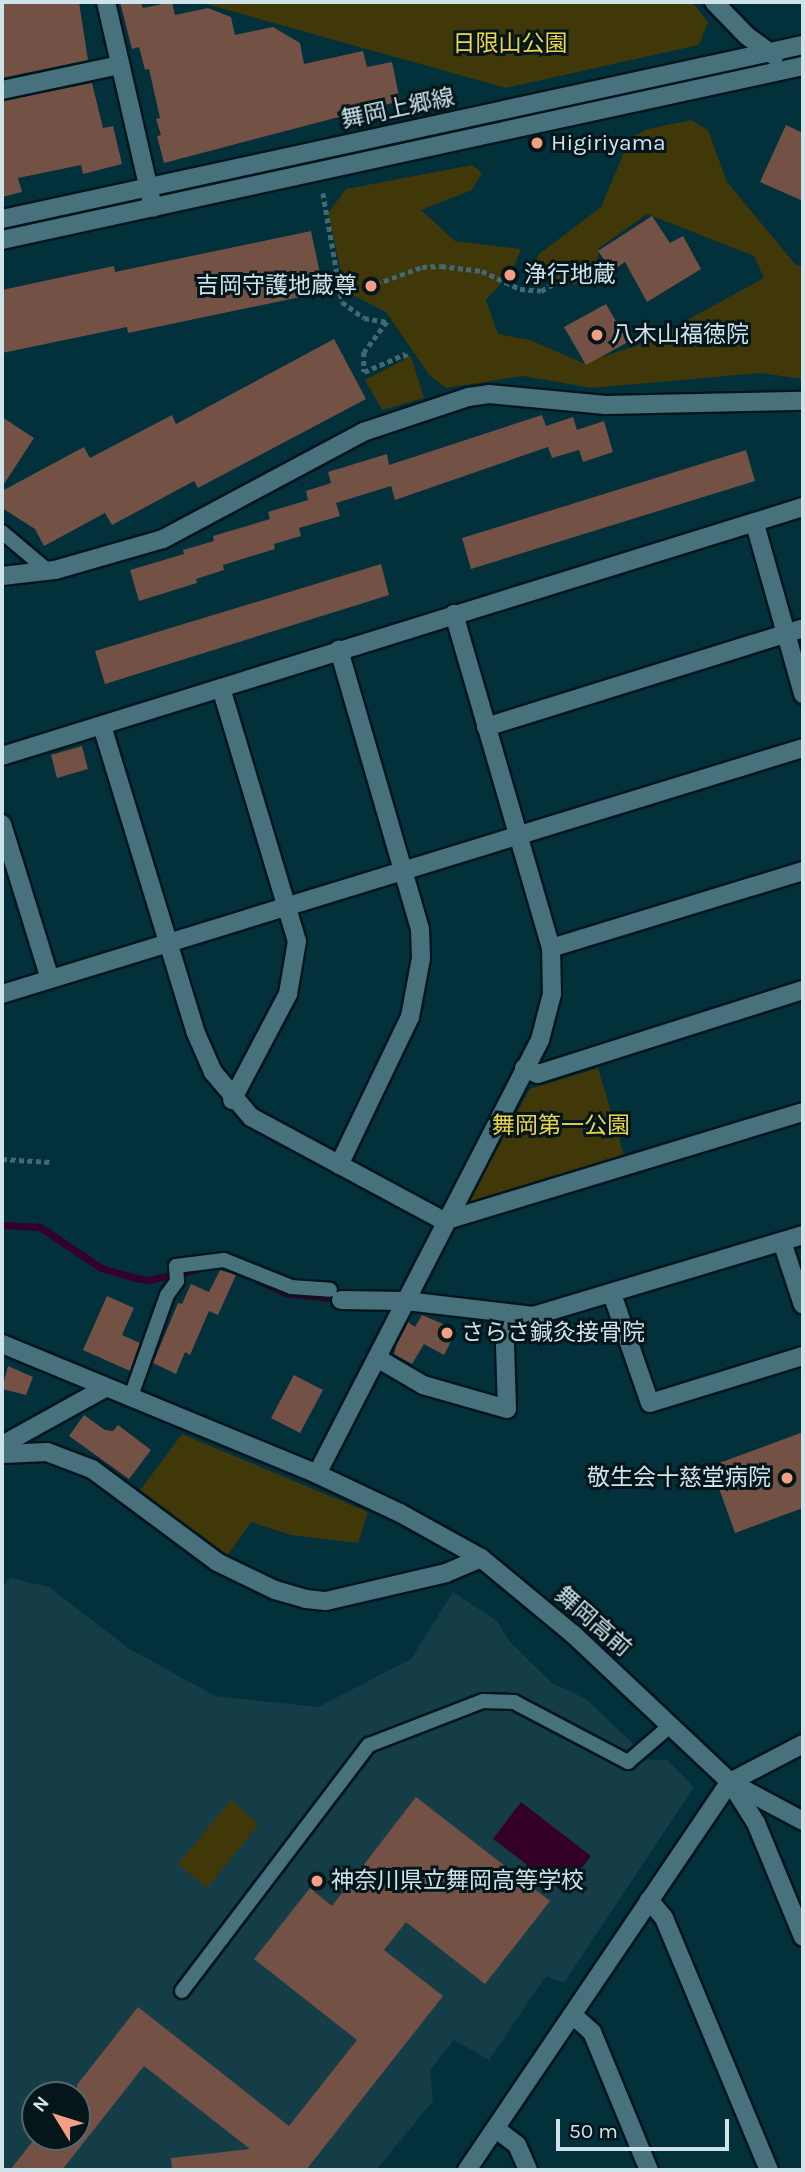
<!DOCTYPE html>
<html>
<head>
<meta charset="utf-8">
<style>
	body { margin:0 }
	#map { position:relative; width:805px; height:2172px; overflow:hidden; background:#02303b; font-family:Karla,"Noto Sans JP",sans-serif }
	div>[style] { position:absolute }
	.built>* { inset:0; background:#153d48 }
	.green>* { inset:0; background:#403809 }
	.water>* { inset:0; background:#340029 }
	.stream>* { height:7px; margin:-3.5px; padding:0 3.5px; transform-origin:3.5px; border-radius:3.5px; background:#340029 }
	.building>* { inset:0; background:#735145 }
	.path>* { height:4.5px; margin-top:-2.25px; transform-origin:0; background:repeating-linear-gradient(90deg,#426872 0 5px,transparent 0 8.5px) }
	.roads { filter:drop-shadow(2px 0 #02161c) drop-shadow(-2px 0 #02161c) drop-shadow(0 2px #02161c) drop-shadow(0 -2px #02161c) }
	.service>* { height:14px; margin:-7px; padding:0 7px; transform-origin:7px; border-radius:7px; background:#48717e }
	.minor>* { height:18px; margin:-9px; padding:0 9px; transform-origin:9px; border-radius:9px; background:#48717e }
	.tertiary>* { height:18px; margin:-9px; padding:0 9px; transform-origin:9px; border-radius:9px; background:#48717e }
	.dots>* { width:19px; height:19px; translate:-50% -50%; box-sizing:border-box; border:4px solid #05161a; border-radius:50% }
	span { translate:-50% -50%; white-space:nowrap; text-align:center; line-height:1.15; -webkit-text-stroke:6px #05161a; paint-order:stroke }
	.park-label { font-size:23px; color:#eed54d }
	.street-label { font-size:23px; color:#cee3ea }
	.poi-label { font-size:23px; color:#cee3ea }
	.left { translate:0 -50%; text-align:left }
	.right { translate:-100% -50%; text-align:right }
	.frame { position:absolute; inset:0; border:4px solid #cee3ea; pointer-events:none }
	.north { position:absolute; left:21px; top:2081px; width:70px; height:70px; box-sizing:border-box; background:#05161a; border:2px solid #55686d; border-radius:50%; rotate:308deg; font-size:19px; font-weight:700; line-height:28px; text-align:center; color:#cee3ea }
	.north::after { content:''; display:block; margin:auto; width:24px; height:32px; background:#f39f84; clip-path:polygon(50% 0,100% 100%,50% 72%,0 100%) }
	.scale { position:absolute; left:556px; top:2119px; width:173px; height:32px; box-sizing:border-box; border:4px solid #cee3ea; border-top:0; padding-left:9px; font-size:21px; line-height:24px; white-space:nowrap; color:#cee3ea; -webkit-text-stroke:5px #05161a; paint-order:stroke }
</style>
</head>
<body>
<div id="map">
	<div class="built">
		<div style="clip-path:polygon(evenodd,10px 1578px,49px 1587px,128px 1648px,215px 1696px,318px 1707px,411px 1659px,453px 1592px,497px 1621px,509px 1641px,552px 1683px,586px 1699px,650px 1760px,667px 1760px,694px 1787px,564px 1983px,546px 1976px,489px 2060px,454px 2040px,430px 2070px,433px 2101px,376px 2170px,2px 2170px,2px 1589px,10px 1578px,35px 2095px,77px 2095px,77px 2137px,35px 2137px,35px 2095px)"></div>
	</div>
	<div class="green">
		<div style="clip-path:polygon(199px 2px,692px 2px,708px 22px,699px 45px,506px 88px)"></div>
		<div style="clip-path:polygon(691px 120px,708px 130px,727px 182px,795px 264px,803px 267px,803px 379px,760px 373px,592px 388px,523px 376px,446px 388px,430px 376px,386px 312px,345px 291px,328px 213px,346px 189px,472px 165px,482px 173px,472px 190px,421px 210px,455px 241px,521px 249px,513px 269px,486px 300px,498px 334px,530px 340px,583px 363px,645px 343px,764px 278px,754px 256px,647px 214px,599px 248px,595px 275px,573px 285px,533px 273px,538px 255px,601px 207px,630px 138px,648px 129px)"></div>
		<div style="clip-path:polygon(411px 356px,424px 398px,382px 410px,365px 380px)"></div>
		<div style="clip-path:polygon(598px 1068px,624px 1155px,467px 1203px,530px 1089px)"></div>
		<div style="clip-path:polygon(182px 1434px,368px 1512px,358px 1543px,291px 1535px,251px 1522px,225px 1559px,138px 1493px)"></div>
		<div style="clip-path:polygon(231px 1800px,259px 1824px,207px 1888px,178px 1864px)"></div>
	</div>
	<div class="water">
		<div style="clip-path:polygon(521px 1802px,591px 1856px,563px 1892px,493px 1839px)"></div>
	</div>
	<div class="stream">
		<div style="left:2px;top:1225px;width:38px;rotate:3deg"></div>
		<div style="left:40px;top:1227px;width:73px;rotate:33.9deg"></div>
		<div style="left:101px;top:1268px;width:36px;rotate:16deg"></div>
		<div style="left:136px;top:1278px;width:12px;rotate:9deg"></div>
		<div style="left:148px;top:1280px;width:49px;rotate:-11.8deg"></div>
		<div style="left:261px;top:1282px;width:27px;rotate:24deg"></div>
		<div style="left:286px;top:1293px;width:52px;rotate:6.6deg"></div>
	</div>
	<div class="building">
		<div style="clip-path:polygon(2px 2px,79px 2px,88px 60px,2px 78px)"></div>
		<div style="clip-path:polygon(120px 2px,141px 2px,143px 8px,172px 2px,175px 15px,208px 8px,231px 17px,235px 35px,273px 27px,300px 43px,304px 64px,363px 51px,367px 67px,392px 62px,400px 101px,164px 163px,157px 136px,161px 135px,156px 119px,160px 118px,149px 69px,145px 70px,139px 47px,132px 49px)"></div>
		<div style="clip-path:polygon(92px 83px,103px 128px,113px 126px,122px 164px,83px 174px,81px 165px,18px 178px,22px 192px,2px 197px,2px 101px)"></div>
		<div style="clip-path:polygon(786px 125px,803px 133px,803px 201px,760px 182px)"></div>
		<div style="clip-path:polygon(652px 216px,670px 243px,683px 236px,701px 269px,647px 302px,625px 262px,612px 271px,598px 251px)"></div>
		<div style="clip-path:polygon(311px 231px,324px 292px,128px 333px,127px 327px,2px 353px,2px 290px,114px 266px,115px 272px)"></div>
		<div style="clip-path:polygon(606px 304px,628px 342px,586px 365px,564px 327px)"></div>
		<div style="clip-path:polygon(334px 339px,366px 399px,198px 488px,194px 481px,112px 525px,105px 513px,44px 546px,35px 529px,2px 508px,2px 491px,84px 447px,90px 458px,172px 415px,176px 424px)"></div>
		<div style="clip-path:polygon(542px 415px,546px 426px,573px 417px,577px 430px,604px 421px,613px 452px,583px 462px,579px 450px,552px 458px,548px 447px,395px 500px,391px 486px,336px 503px,340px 516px,299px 528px,301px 536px,274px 544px,275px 549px,223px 565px,224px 570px,196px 579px,197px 583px,139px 601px,130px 570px,184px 554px,183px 550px,214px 541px,213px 536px,270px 519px,268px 512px,308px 500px,306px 491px,331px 483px,328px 472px,387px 454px,389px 465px)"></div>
		<div style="clip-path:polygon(2px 417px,34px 438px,2px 487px)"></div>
		<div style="clip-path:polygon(746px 450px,755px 481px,471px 569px,462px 538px)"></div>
		<div style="clip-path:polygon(381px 564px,389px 595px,105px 684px,95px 651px)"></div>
		<div style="clip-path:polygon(82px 746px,88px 769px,57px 778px,51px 755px)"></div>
		<div style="clip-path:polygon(220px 1270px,236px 1275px,218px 1315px,209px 1311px,190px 1355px,185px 1352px,176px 1374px,153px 1363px,178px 1303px,182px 1304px,191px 1284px,209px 1292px)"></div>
		<div style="clip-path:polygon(107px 1296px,134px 1308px,122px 1335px,140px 1343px,130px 1371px,83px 1350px)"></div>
		<div style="clip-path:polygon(422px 1315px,457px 1330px,444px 1355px,424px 1344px,412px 1364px,394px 1354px,396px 1346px,408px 1322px,415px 1327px)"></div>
		<div style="clip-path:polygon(8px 1366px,33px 1377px,26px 1395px,2px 1389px)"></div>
		<div style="clip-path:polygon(294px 1375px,323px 1390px,300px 1433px,271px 1418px)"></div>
		<div style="clip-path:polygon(84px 1415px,105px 1430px,113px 1431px,118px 1425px,151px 1450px,129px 1479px,69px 1436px)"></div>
		<div style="clip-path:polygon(803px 1432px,803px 1508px,735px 1533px,711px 1466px)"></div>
		<div style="clip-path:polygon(416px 1797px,550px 1901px,485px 1984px,406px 1922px,384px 1950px,443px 1996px,306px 2170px,172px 2170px,171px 2158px,250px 2149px,144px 2066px,62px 2170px,10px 2170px,36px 2137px,77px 2137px,77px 2085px,138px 2007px,289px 2126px,357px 2040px,254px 1959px,310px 1888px,332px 1906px)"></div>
	</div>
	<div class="path">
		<div style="left:323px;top:193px;width:111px;rotate:80.1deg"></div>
		<div style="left:342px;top:302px;width:27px;rotate:36deg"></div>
		<div style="left:364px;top:318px;width:23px;rotate:10deg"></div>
		<div style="left:387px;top:322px;width:38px;rotate:127deg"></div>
		<div style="left:364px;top:352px;width:20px;rotate:90deg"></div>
		<div style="left:364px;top:372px;width:45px;rotate:-23.7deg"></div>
		<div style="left:405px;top:354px;width:4px;rotate:63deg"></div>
		<div style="left:376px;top:284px;width:49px;rotate:-20.3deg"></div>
		<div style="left:422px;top:267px;width:19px;rotate:-3deg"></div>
		<div style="left:441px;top:266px;width:41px;rotate:7deg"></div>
		<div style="left:482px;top:271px;width:42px;rotate:25.3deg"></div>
		<div style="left:520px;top:289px;width:21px;rotate:5deg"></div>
		<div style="left:541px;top:291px;width:20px;rotate:-30deg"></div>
		<div style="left:2px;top:1159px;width:48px;rotate:3.6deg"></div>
	</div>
	<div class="roads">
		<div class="service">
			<div style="left:2px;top:532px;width:59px;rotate:40.2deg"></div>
			<div style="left:130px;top:1399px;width:110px;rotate:-70.4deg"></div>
			<div style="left:167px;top:1295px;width:17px;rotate:-54deg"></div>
			<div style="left:177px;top:1281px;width:15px;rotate:-94deg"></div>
			<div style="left:176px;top:1266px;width:48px;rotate:-7.1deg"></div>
			<div style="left:224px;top:1260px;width:72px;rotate:21.9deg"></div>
			<div style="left:291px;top:1287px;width:39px;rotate:4deg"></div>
			<div style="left:182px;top:1991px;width:309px;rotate:-52.8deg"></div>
			<div style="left:369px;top:1745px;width:122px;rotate:-21.1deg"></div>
			<div style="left:483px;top:1701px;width:31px;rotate:2deg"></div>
			<div style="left:514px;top:1702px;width:129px;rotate:27.8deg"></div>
			<div style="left:628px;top:1762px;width:57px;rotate:-40.7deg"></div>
		</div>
		<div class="minor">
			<div style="left:106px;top:2px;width:211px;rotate:77.1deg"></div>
			<div style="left:2px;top:90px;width:121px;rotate:-12deg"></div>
			<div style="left:755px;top:524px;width:177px;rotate:74.2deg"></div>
			<div style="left:2px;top:576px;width:53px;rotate:-6.5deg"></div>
			<div style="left:55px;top:570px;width:112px;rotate:-16deg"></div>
			<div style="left:163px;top:539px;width:227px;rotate:-28.1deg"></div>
			<div style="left:363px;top:432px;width:111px;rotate:-18.4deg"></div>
			<div style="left:468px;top:397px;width:21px;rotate:-8deg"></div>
			<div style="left:489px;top:394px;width:117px;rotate:5.4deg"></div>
			<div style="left:605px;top:405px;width:198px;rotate:-1.2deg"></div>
			<div style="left:221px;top:688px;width:264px;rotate:73.3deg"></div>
			<div style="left:297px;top:941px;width:54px;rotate:99.6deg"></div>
			<div style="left:288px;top:994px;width:120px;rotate:117.8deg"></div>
			<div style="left:102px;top:726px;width:319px;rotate:73deg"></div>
			<div style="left:195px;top:1031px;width:45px;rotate:66.3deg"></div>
			<div style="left:213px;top:1072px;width:59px;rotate:49.8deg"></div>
			<div style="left:251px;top:1117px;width:219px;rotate:28.3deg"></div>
			<div style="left:444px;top:1221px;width:375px;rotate:-16.9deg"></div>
			<div style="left:486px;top:727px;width:332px;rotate:-17.3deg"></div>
			<div style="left:2px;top:756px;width:839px;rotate:-17.27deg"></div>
			<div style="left:2px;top:824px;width:162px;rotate:72.8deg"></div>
			<div style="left:551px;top:948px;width:264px;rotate:-17deg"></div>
			<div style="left:2px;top:994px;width:838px;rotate:-17.07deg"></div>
			<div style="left:524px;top:1068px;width:15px;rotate:23deg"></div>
			<div style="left:538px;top:1074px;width:278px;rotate:-17.6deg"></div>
			<div style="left:339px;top:1165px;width:164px;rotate:-64.4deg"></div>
			<div style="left:410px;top:1017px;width:60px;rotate:-79.4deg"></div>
			<div style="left:421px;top:958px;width:29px;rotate:-92deg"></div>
			<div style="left:420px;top:929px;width:291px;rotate:-106.2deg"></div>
			<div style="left:782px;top:1242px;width:66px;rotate:71.6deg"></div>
			<div style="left:612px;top:1294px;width:115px;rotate:70.8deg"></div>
			<div style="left:650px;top:1403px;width:160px;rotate:-17.1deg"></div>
			<div style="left:341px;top:1300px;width:65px;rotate:0.9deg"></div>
			<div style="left:406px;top:1301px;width:128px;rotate:6.7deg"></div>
			<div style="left:533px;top:1316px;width:282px;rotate:-16.7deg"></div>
			<div style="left:377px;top:1358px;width:53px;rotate:30.4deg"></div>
			<div style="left:423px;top:1385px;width:87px;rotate:15.9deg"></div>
			<div style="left:507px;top:1409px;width:94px;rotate:-91.8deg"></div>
			<div style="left:2px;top:1445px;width:118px;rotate:-29deg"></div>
			<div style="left:2px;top:1454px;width:45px;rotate:-2.5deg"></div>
			<div style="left:47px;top:1452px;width:48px;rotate:20.7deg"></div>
			<div style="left:92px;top:1469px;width:156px;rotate:36.6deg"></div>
			<div style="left:217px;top:1562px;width:64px;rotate:25.8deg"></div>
			<div style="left:275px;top:1590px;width:32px;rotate:16deg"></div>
			<div style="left:306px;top:1599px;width:20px;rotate:6deg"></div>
			<div style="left:326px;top:1601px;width:123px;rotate:-13.1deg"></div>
			<div style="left:446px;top:1573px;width:38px;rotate:-23deg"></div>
			<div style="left:317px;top:1474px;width:488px;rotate:-62.8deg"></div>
			<div style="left:540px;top:1040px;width:48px;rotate:-75.4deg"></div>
			<div style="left:552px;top:994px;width:46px;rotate:-91.2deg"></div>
			<div style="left:551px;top:948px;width:348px;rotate:-106.2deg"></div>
			<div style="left:649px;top:1900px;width:23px;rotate:50deg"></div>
			<div style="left:664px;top:1918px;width:273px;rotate:67.4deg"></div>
			<div style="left:574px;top:2016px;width:24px;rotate:42deg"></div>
			<div style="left:592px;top:2032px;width:149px;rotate:67.6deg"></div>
			<div style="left:496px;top:2129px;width:26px;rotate:37deg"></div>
			<div style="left:517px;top:2145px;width:27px;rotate:66deg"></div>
			<div style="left:467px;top:2170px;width:469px;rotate:-55.9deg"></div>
			<div style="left:730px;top:1782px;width:82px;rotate:-27.5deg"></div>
		</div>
		<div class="tertiary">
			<div style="left:714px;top:2px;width:47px;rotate:45.9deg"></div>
			<div style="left:747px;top:36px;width:34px;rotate:36deg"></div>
			<div style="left:2px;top:219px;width:820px;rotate:-12.26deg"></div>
			<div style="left:2px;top:240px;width:820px;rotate:-12.26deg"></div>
			<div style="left:2px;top:1344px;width:341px;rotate:22.4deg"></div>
			<div style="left:317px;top:1474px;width:92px;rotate:25.2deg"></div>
			<div style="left:400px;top:1513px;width:93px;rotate:29.1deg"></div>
			<div style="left:481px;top:1558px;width:119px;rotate:39.6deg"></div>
			<div style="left:573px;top:1634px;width:216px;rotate:43.3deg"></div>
			<div style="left:730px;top:1782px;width:83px;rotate:28.1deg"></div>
			<div style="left:730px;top:1782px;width:49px;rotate:57.6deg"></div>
			<div style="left:756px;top:1823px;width:123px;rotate:67.6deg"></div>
		</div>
	</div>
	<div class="dots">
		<div style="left:537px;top:143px;background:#f39f84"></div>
		<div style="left:510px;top:275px;background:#f39f84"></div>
		<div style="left:371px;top:286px;background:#f39f84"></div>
		<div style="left:597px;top:335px;background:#f39f84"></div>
		<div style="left:447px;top:1333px;background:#f39f84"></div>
		<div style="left:787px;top:1478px;background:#f39f84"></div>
		<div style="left:317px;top:1881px;background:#f39f84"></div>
	</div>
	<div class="park-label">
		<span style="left:510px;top:44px">日限山公園</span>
		<span style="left:561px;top:1126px">舞岡第一公園</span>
	</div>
	<div class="street-label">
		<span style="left:398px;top:109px;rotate:-12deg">舞岡上郷線</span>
		<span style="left:593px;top:1622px;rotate:41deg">舞岡高前</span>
	</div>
	<div class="poi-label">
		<span class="left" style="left:551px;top:143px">Higiriyama</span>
		<span class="left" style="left:524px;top:275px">浄行地蔵</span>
		<span class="right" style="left:357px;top:286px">吉岡守護地蔵尊</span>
		<span class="left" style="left:611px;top:335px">八木山福徳院</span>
		<span class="left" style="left:461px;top:1333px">さらさ鍼灸接骨院</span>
		<span class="right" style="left:771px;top:1478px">敬生会十慈堂病院</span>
		<span class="left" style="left:331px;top:1881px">神奈川県立舞岡高等学校</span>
	</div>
	<div class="frame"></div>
	<div class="north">N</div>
	<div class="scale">50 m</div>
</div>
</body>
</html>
